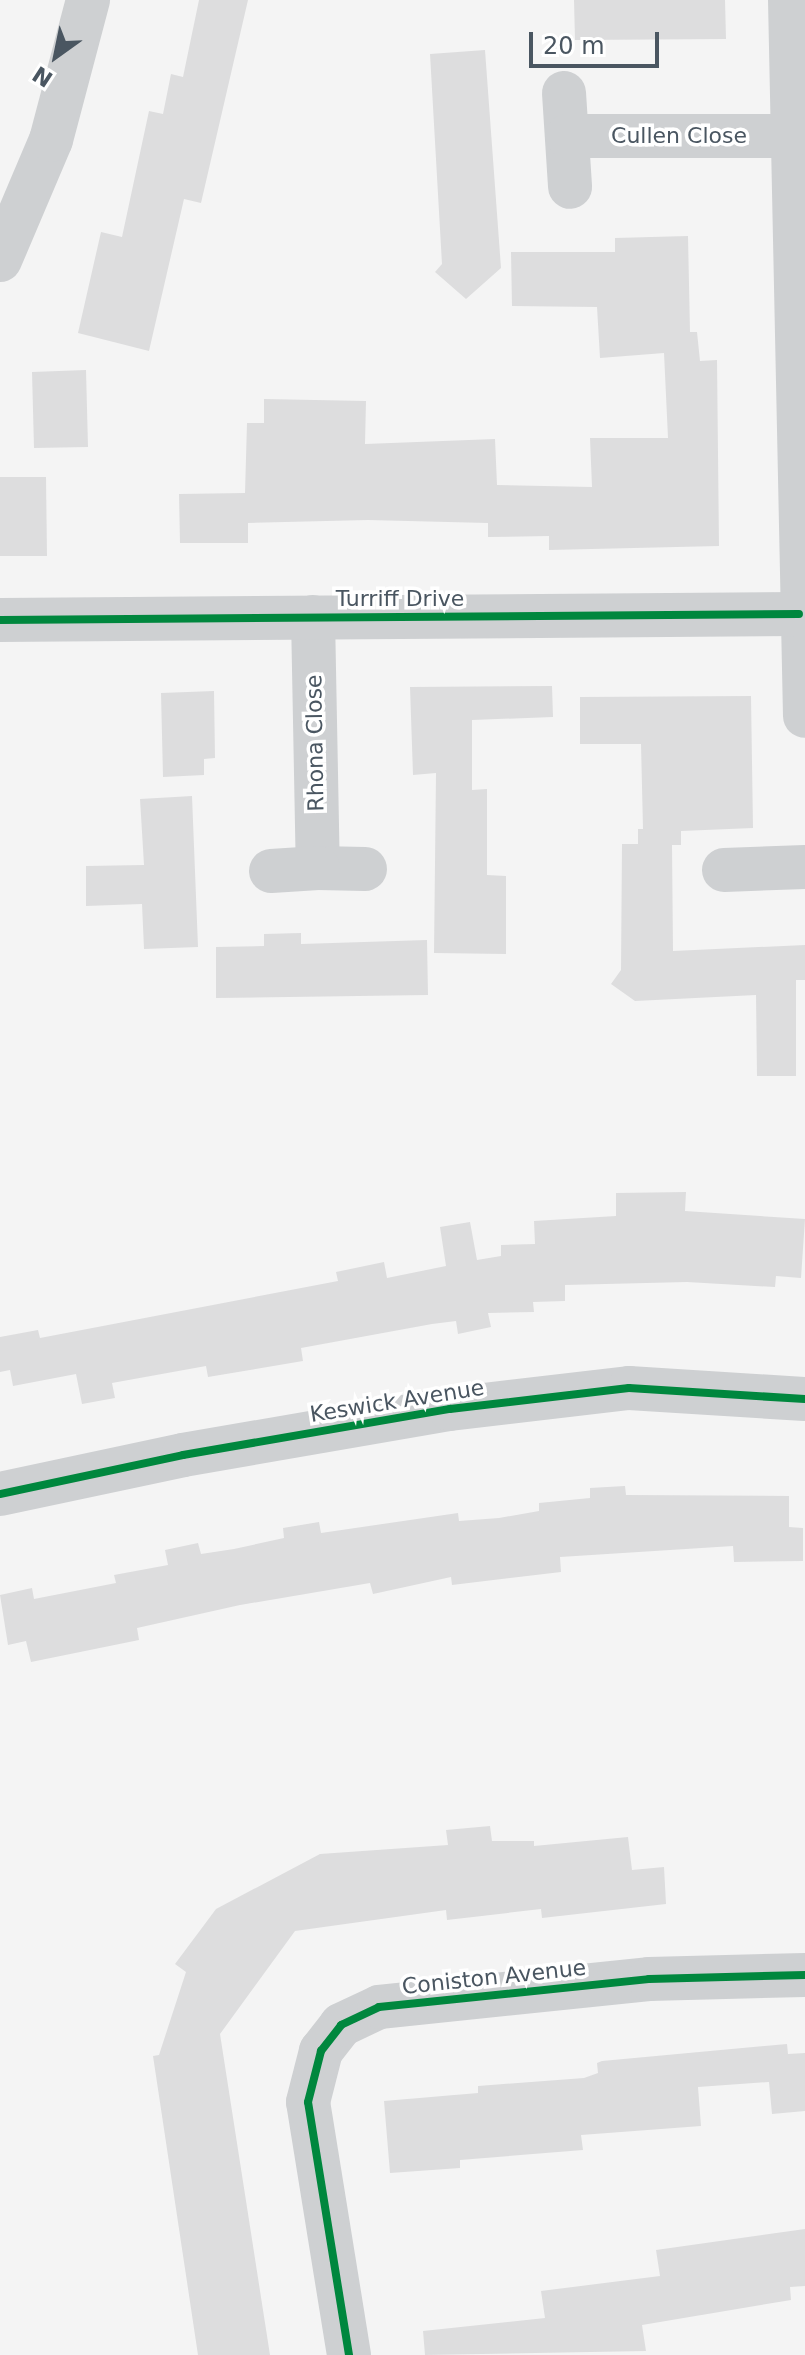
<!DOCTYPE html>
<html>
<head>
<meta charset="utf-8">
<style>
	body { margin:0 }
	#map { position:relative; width:805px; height:2355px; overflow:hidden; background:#f4f4f4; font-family:"DejaVu Sans",sans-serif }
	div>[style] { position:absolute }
	.building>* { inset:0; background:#ddddde }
	.minor>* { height:44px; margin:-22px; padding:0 22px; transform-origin:22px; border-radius:22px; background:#ced0d2 }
	.cycleway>* { height:8px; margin:-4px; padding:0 4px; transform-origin:4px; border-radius:4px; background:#00873e }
	span { translate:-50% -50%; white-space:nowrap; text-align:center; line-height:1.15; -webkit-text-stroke:7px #fff; paint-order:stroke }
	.street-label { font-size:22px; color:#4a5661 }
	.north { position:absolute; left:16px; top:16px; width:80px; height:80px; -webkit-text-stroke:6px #fff; paint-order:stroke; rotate:213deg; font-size:22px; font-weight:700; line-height:32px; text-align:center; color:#4a5661 }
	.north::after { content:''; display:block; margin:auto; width:28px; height:36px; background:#4a5661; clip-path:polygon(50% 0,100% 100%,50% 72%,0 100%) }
	.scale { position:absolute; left:529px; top:32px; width:130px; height:36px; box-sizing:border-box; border:4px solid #4a5661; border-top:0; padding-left:10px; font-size:24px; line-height:28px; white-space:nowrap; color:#4a5661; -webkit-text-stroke:6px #fff; paint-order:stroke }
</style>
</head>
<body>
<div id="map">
	<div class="building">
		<div style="clip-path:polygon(199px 0,248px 0,201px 203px,184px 199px,149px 351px,78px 333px,101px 232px,122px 237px,149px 111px,163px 114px,171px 74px,183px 77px)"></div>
		<div style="clip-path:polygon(574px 0,725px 0,726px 39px,575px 40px)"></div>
		<div style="clip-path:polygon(485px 50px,501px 268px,466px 299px,435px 272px,442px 264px,430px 54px)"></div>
		<div style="clip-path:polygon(688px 236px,690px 332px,697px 332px,700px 361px,717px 360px,719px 546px,549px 550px,549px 536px,488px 537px,488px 523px,368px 520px,248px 523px,248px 543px,180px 543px,179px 494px,245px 493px,247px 423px,264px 423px,264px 399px,366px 401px,365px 444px,495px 439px,497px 485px,592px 487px,590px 438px,668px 438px,664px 353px,600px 358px,597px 307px,512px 306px,511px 252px,615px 252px,615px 238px)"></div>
		<div style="clip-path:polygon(86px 370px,88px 447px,34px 448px,32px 372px)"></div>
		<div style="clip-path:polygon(0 477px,46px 477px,47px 556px,0 556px)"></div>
		<div style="clip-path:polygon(552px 686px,553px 717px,472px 720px,472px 790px,487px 789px,487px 875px,506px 876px,506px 954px,434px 953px,436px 773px,413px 775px,410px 687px)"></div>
		<div style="clip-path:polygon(214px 691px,215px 758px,204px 759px,204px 775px,163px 777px,161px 693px)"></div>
		<div style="clip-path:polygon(751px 696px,753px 828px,681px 831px,681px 845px,672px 845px,673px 951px,805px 945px,805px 980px,796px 980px,796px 1076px,757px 1076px,756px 995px,635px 1001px,611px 984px,621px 970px,622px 844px,638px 844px,638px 829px,643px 829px,641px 744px,580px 744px,580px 697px)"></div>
		<div style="clip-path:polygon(192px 796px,198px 947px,144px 949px,142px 904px,86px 906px,86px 866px,144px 865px,140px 799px)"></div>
		<div style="clip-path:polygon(301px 933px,301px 944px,427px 940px,428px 995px,216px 998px,216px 947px,264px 946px,264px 934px)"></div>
		<div style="clip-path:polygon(686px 1192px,685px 1211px,805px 1219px,801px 1278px,776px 1276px,775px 1287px,687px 1282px,565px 1285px,565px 1301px,533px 1302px,534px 1312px,488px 1313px,491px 1327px,458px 1334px,456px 1321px,432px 1324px,301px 1348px,303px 1361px,208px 1377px,206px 1366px,112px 1383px,115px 1398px,82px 1404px,76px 1374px,13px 1386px,10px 1370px,0 1372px,0 1337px,38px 1330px,40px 1338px,338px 1281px,336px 1272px,384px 1262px,387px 1278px,446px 1266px,440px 1227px,470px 1222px,477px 1260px,501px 1256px,501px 1245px,535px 1244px,534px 1221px,616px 1216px,616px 1193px)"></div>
		<div style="clip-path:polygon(625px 1486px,626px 1495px,789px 1496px,789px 1527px,803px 1528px,803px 1561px,734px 1562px,733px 1546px,560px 1557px,561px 1572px,452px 1585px,451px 1577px,373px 1594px,370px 1583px,240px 1605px,137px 1628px,139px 1640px,31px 1662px,26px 1641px,8px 1645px,0 1595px,32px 1588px,34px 1599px,116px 1583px,114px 1575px,168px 1565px,165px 1550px,198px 1543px,201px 1554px,234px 1549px,284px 1538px,283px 1528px,319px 1522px,321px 1533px,458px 1513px,459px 1521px,499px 1518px,539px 1511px,539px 1503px,590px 1498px,590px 1488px)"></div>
		<div style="clip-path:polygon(490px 1826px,492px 1841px,534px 1841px,534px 1846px,628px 1837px,632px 1870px,664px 1867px,666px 1904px,542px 1918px,541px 1909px,447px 1920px,446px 1910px,295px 1931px,220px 2034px,270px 2355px,198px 2355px,153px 2056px,159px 2055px,186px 1972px,175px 1964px,216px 1909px,320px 1854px,448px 1845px,446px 1830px)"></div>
		<div style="clip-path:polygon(787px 2044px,788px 2054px,805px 2053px,805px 2111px,772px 2114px,769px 2082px,698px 2087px,701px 2126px,581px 2135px,583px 2150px,460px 2160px,460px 2168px,390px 2173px,384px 2101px,478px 2093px,478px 2086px,584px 2078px,598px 2073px,597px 2063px,602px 2061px)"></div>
		<div style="clip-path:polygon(805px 2229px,805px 2286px,790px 2287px,791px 2300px,642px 2325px,646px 2351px,425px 2355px,423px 2331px,545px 2318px,541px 2291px,660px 2276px,656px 2250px)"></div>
	</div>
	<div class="minor">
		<div style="left:790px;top:0;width:716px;rotate:88.8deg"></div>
		<div style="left:564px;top:93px;width:94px;rotate:86.3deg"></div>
		<div style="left:567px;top:136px;width:224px"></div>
		<div style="left:0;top:260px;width:130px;rotate:-67deg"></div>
		<div style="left:51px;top:140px;width:145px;rotate:-75.2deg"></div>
		<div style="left:313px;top:617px;width:251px;rotate:88.9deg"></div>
		<div style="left:318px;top:868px;width:47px;rotate:1.2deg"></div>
		<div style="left:0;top:620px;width:799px;rotate:-0.43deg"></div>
		<div style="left:724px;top:870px;width:81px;rotate:-2.1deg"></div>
		<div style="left:271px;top:871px;width:47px;rotate:-3.7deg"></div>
		<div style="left:0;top:1494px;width:187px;rotate:-12deg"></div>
		<div style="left:183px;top:1455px;width:271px;rotate:-9.8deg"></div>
		<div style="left:450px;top:1409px;width:180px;rotate:-6.7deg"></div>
		<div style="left:629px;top:1388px;width:176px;rotate:3.6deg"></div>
		<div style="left:349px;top:2355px;width:256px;rotate:-99.2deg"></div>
		<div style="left:308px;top:2102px;width:53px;rotate:-75.7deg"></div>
		<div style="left:321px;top:2051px;width:33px;rotate:-52deg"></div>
		<div style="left:341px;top:2025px;width:42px;rotate:-25.3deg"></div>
		<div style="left:379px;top:2007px;width:271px;rotate:-5.9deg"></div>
		<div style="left:649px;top:1979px;width:156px;rotate:-1.5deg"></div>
	</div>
	<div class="cycleway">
		<div style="left:0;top:620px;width:799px;rotate:-0.43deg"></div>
		<div style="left:0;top:1494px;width:187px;rotate:-12deg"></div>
		<div style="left:183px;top:1455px;width:271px;rotate:-9.8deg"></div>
		<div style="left:450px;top:1409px;width:180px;rotate:-6.7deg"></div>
		<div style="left:629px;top:1388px;width:176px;rotate:3.6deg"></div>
		<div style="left:349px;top:2355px;width:256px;rotate:-99.2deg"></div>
		<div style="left:308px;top:2102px;width:53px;rotate:-75.7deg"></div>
		<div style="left:321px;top:2051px;width:33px;rotate:-52deg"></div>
		<div style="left:341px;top:2025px;width:42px;rotate:-25.3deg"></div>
		<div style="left:379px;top:2007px;width:271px;rotate:-5.9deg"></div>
		<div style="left:649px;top:1979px;width:156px;rotate:-1.5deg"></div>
	</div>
	<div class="street-label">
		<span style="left:679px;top:136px">Cullen Close</span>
		<span style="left:400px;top:599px">Turriff Drive</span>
		<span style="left:315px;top:743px;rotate:-91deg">Rhona Close</span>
		<span style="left:397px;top:1401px;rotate:-9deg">Keswick Avenue</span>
		<span style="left:494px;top:1977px;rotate:-6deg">Coniston Avenue</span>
	</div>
	<div class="north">N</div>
	<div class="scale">20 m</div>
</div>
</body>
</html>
